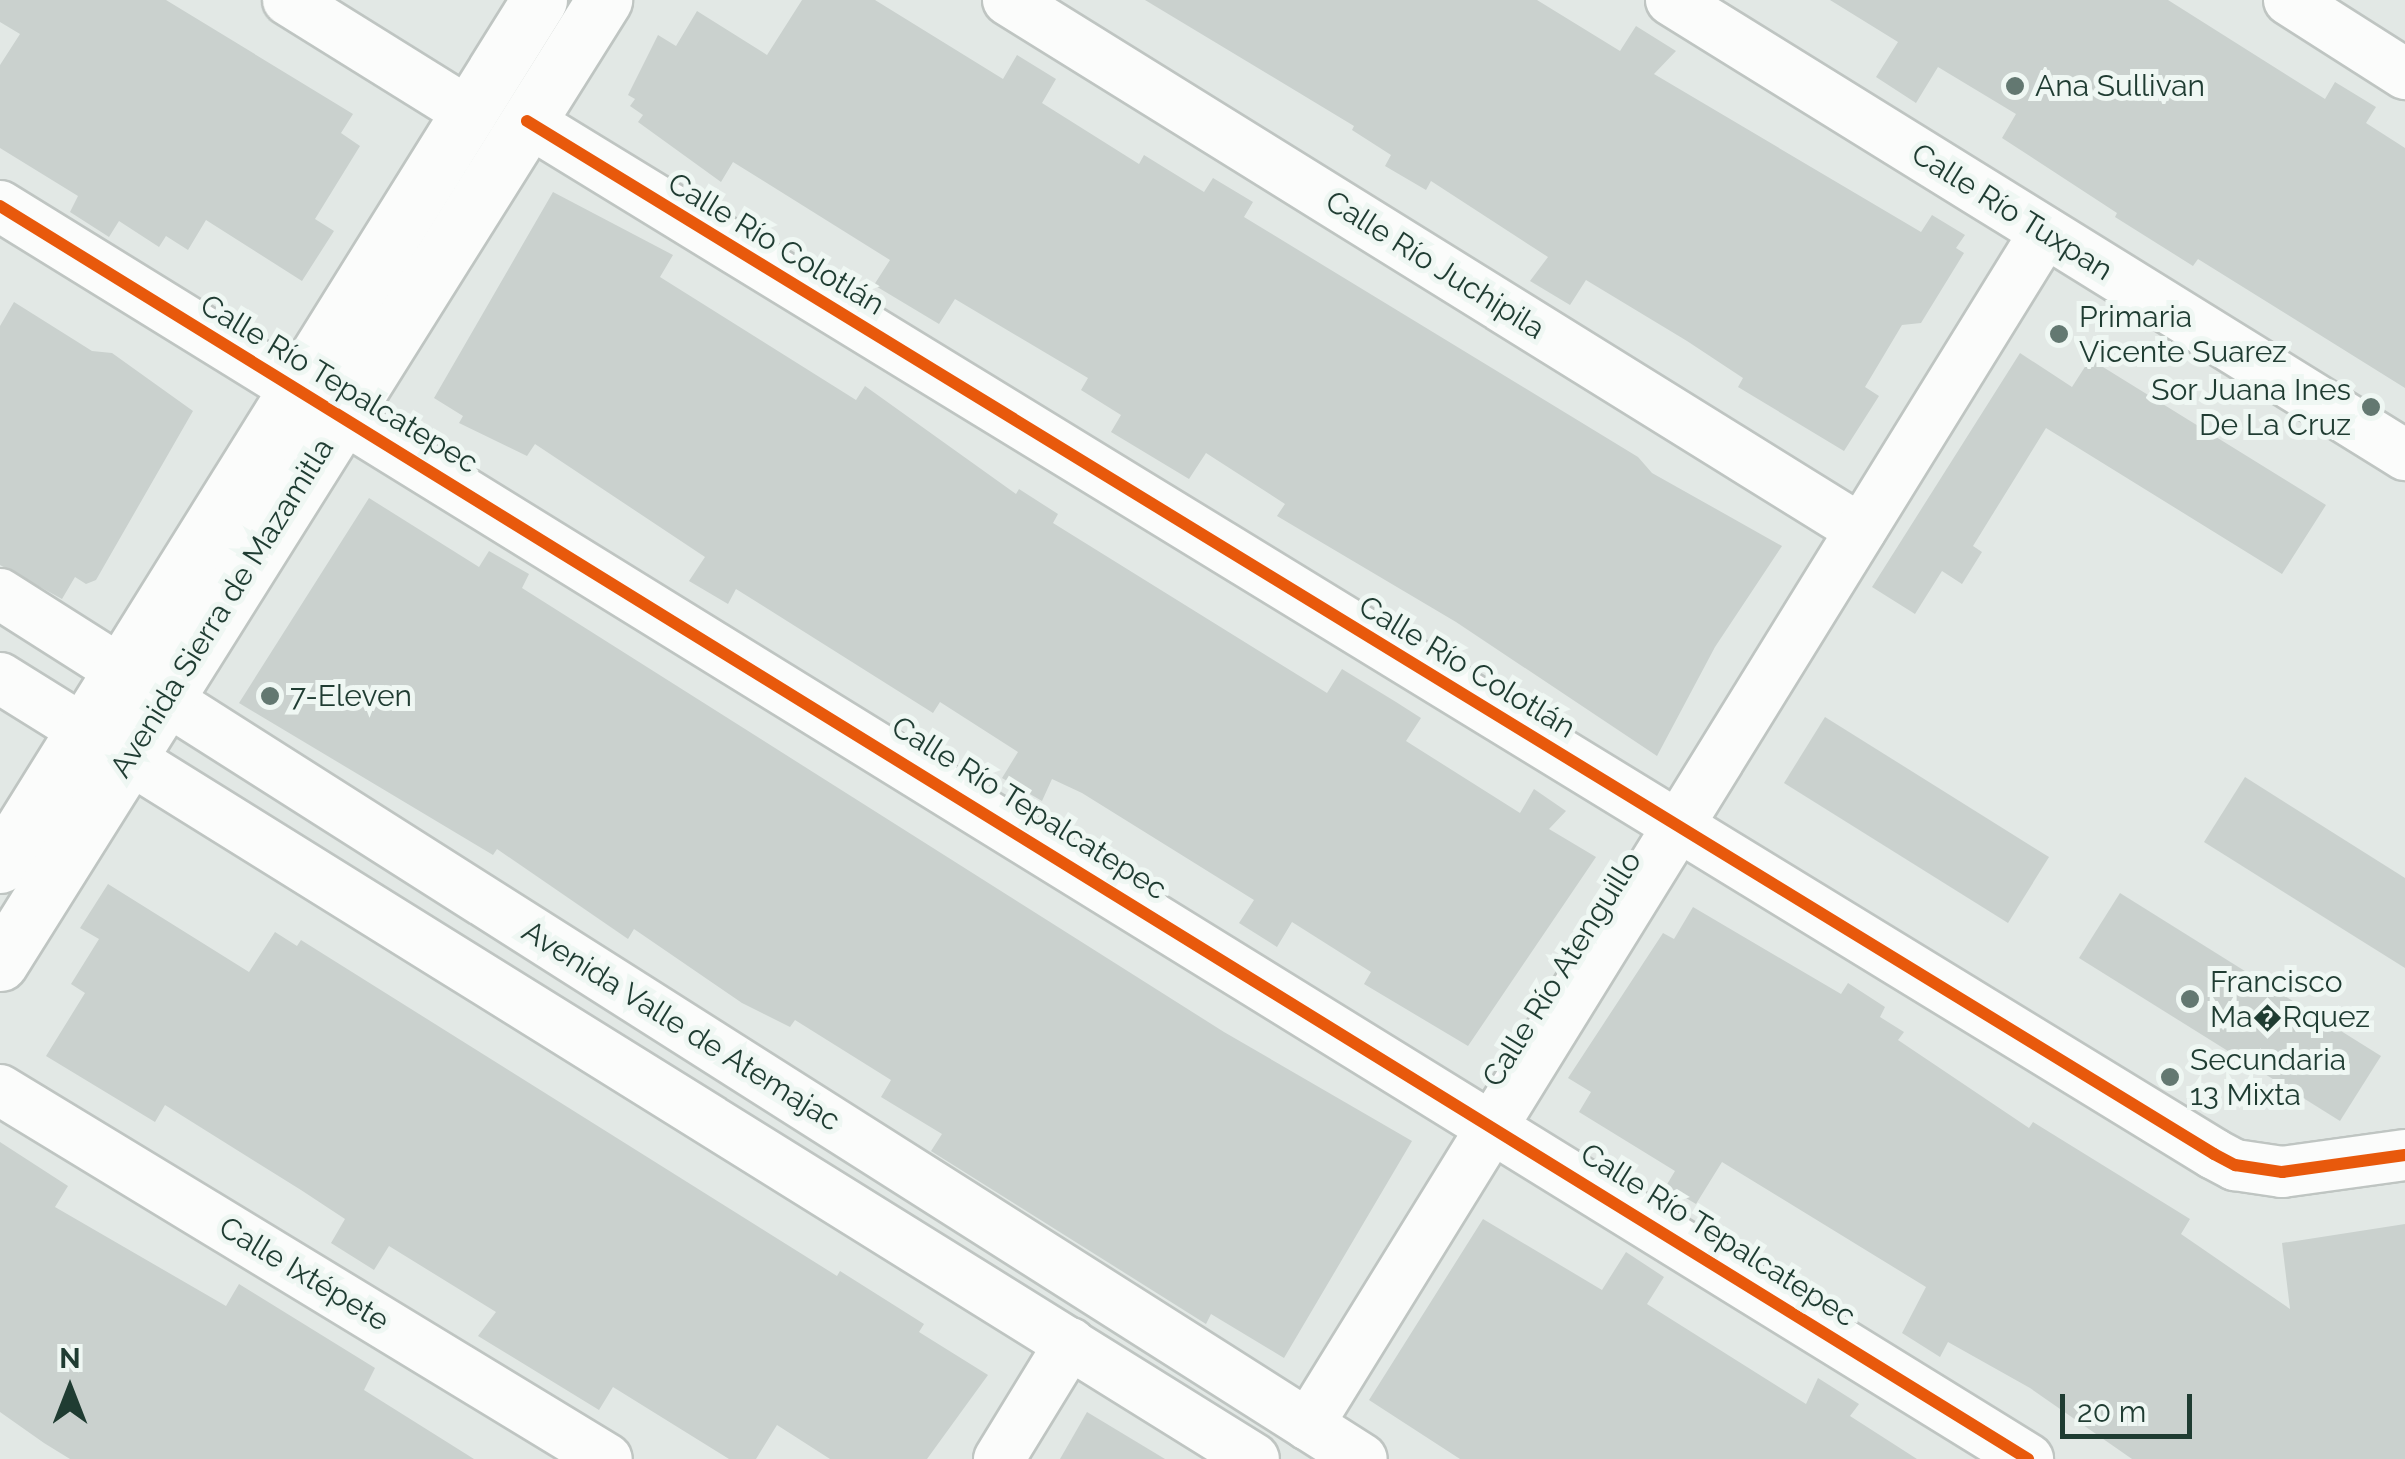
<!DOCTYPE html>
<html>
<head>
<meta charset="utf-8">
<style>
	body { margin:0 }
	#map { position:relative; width:2405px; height:1459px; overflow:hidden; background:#e2e8e5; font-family:Raleway,sans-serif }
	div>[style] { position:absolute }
	.building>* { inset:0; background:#cad1ce }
	.roads { filter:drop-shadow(2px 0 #bfc5c2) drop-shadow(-2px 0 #bfc5c2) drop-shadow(0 2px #bfc5c2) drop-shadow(0 -2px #bfc5c2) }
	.minor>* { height:50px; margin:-25px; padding:0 25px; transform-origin:25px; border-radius:25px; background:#fbfcfb }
	.tertiary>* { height:55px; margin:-27.5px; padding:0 27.5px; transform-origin:27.5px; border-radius:27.5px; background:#fbfcfb }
	.cycleway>* { height:12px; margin:-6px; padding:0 6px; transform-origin:6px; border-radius:6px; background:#e8590c }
	.dots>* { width:28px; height:28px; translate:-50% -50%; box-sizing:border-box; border:5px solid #eff7f3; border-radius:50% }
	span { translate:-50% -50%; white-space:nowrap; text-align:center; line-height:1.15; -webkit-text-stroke:10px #eff7f3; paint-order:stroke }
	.poi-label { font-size:30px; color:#1f3c32 }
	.left { translate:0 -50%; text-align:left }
	.right { translate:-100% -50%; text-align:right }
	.street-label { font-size:30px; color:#1f3c32 }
	.north { position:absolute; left:20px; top:1339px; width:100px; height:100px; -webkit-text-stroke:8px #eff7f3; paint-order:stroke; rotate:0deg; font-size:28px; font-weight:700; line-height:40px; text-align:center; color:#1f3c32 }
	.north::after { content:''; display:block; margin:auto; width:35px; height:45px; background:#1f3c32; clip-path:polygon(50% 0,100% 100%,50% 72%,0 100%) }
	.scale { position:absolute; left:2060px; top:1394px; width:132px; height:45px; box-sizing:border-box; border:5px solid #1f3c32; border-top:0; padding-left:12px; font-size:30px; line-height:35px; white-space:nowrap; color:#1f3c32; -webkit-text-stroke:8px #eff7f3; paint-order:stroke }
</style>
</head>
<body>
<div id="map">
	<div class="building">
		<div style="clip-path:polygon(0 0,166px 0,353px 114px,341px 133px,360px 146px,315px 219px,334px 231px,302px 281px,206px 220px,188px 250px,166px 236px,159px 247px,119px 221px,109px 237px,70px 212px,78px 196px,0 148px,0 65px,20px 34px,0 22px)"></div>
		<div style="clip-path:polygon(802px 0,875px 0,1003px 79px,1017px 55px,1056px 79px,1042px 103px,1139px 164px,1144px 155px,1204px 192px,1213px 178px,1253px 202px,1244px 217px,1638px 457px,1652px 473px,1782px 546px,1715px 647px,1657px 756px,1456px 622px,1277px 516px,1285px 504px,1206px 453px,1189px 479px,1111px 432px,1121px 415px,1081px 390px,1088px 378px,955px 299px,939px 324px,874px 285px,890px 260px,733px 162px,721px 182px,638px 122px,643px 115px,630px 106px,635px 99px,628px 95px,658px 35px,676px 46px,697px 11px,767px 55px)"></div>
		<div style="clip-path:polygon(1145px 0,1537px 0,1620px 51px,1636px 26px,1676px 51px,1654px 74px,1921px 232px,1932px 215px,1965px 235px,1956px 248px,1964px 253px,1921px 323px,1902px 325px,1865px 387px,1879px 396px,1844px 451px,1738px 387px,1743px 378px,1687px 341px,1586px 280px,1570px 305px,1530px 281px,1548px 257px,1431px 181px,1426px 190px,1385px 166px,1391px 155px,1352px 130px,1354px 126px)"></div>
		<div style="clip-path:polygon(1830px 0,2168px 0,2325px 99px,2335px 82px,2376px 107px,2366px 123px,2405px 148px,2405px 388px,2198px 259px,2193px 266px,2115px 217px,2117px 213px,2002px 138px,2016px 114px,1938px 67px,1916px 103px,1876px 77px,1898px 42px)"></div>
		<div style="clip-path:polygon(553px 192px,673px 255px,660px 277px,856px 400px,865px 386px,1016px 494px,1019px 489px,1058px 514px,1053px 523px,1327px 693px,1342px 669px,1396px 702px,1421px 718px,1406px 741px,1520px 813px,1534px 789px,1566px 811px,1549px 829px,1596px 857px,1468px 1046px,1364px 984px,1371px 972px,1292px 922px,1277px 947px,1239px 923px,1254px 900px,1082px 793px,1052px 779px,1042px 801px,1002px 778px,1018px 752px,940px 702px,933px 713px,736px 589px,728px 604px,689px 581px,705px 557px,535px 444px,527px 456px,459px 423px,463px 416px,434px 398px)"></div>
		<div style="clip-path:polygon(14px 302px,92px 351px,112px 353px,193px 411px,96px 580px,86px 584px,75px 577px,62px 599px,0 565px,0 326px)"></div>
		<div style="clip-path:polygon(2020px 353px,2072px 387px,2090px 359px,2326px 505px,2282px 574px,2046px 428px,1973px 546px,1982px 552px,1962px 584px,1942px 571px,1915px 614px,1872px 587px)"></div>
		<div style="clip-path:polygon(369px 498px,479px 567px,489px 551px,529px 574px,522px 588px,1224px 1032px,1412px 1141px,1284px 1358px,1211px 1314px,1206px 1324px,931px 1151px,942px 1134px,881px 1097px,891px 1080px,795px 1020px,790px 1027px,742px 1003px,634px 929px,628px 939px,497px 849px,493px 855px,239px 703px)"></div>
		<div style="clip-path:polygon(1825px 717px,2049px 857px,2008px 923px,1784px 783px)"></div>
		<div style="clip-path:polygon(2245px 777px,2405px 878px,2405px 968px,2204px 842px)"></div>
		<div style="clip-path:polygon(108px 884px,249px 972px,275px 932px,297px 946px,301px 940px,837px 1276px,840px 1271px,924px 1324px,919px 1332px,988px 1375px,927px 1459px,830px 1459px,777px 1425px,756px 1459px,729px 1459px,613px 1387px,599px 1410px,478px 1336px,496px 1312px,389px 1246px,374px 1270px,331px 1243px,345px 1219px,301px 1190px,165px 1105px,155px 1122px,46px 1056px,85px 993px,71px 984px,99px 939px,80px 928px)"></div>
		<div style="clip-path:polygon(2120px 893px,2381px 1056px,2340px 1121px,2079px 958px)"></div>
		<div style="clip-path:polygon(1693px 907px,1841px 994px,1848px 983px,1885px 1007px,1880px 1017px,1904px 1032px,1898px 1040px,2029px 1128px,2033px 1122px,2190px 1219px,2181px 1234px,2290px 1309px,2282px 1243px,2405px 1224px,2405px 1459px,2132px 1459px,2030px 1388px,1948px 1342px,1940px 1357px,1902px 1333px,1926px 1287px,1722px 1162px,1696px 1204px,1666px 1186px,1675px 1171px,1579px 1112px,1591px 1092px,1568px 1078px,1663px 933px,1674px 939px)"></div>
		<div style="clip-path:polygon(0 1142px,68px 1186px,55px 1207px,226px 1306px,239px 1284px,375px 1368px,364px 1390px,474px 1459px,70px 1459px,44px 1443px,0 1412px)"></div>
		<div style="clip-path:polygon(1483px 1219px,1602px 1290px,1626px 1252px,1664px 1277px,1647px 1304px,1806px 1404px,1818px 1378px,1859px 1404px,1850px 1416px,1917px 1459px,1460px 1459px,1369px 1400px)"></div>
		<div style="clip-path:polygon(1087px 1412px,1165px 1459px,1060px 1459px)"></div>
	</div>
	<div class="roads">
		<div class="minor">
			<div style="left:288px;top:0;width:216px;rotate:31.9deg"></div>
			<div style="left:1008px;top:0;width:1004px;rotate:31.85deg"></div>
			<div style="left:1671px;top:0;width:864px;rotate:31.79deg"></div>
			<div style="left:2289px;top:0;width:138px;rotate:32.5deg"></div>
			<div style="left:527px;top:121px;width:1978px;rotate:31.48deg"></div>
			<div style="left:2214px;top:1154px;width:24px;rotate:28deg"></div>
			<div style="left:2235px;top:1165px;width:48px;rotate:8.5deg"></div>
			<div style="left:2282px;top:1172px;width:124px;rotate:-7.9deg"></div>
			<div style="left:0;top:206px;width:2384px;rotate:31.71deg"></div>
			<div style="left:0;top:594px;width:1613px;rotate:32.42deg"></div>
			<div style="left:0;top:678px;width:1477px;rotate:31.91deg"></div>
			<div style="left:0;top:1090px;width:710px;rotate:31.3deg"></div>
			<div style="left:1308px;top:1425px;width:1402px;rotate:-58.29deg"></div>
			<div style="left:999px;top:1459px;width:136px;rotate:-58.5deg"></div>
		</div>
		<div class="tertiary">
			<div style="left:0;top:865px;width:1019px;rotate:-58.07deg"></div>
			<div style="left:0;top:963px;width:1137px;rotate:-57.9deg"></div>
		</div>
	</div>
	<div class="cycleway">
		<div style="left:527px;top:121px;width:1978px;rotate:31.48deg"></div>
		<div style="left:2214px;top:1154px;width:24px;rotate:28deg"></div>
		<div style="left:2235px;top:1165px;width:48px;rotate:8.5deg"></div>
		<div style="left:2282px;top:1172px;width:124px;rotate:-7.9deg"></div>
		<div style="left:0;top:206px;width:2384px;rotate:31.71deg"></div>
	</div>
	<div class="dots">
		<div style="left:2015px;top:86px;background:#637871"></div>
		<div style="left:2059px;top:334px;background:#637871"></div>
		<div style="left:2371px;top:407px;background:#637871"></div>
		<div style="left:270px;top:696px;background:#637871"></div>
		<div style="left:2190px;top:999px;background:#637871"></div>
		<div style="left:2170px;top:1077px;background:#637871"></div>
	</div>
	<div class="poi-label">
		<span class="left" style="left:2035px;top:86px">Ana Sullivan</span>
		<span class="left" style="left:2079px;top:334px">Primaria<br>Vicente Suarez</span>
		<span class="right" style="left:2351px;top:407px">Sor Juana Ines<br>De La Cruz</span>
		<span class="left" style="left:290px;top:696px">7-Eleven</span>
		<span class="left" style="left:2210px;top:999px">Francisco<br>Ma�Rquez</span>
		<span class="left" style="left:2190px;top:1077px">Secundaria<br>13 Mixta</span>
	</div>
	<div class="street-label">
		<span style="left:2012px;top:212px;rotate:32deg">Calle Río Tuxpan</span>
		<span style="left:776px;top:244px;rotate:31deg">Calle Río Colotlán</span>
		<span style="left:1435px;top:265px;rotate:32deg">Calle Río Juchipila</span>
		<span style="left:339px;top:384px;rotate:31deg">Calle Río Tepalcatepec</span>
		<span style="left:222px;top:608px;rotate:-58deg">Avenida Sierra de Mazamitla</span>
		<span style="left:1467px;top:667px;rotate:31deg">Calle Río Colotlán</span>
		<span style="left:1029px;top:808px;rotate:32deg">Calle Río Tepalcatepec</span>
		<span style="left:1562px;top:969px;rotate:-58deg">Calle Río Atenguillo</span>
		<span style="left:681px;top:1026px;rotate:32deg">Avenida Valle de Atemajac</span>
		<span style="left:1718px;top:1235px;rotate:32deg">Calle Río Tepalcatepec</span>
		<span style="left:304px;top:1274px;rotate:31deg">Calle Ixtépete</span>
	</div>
	<div class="north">N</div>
	<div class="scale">20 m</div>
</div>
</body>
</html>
